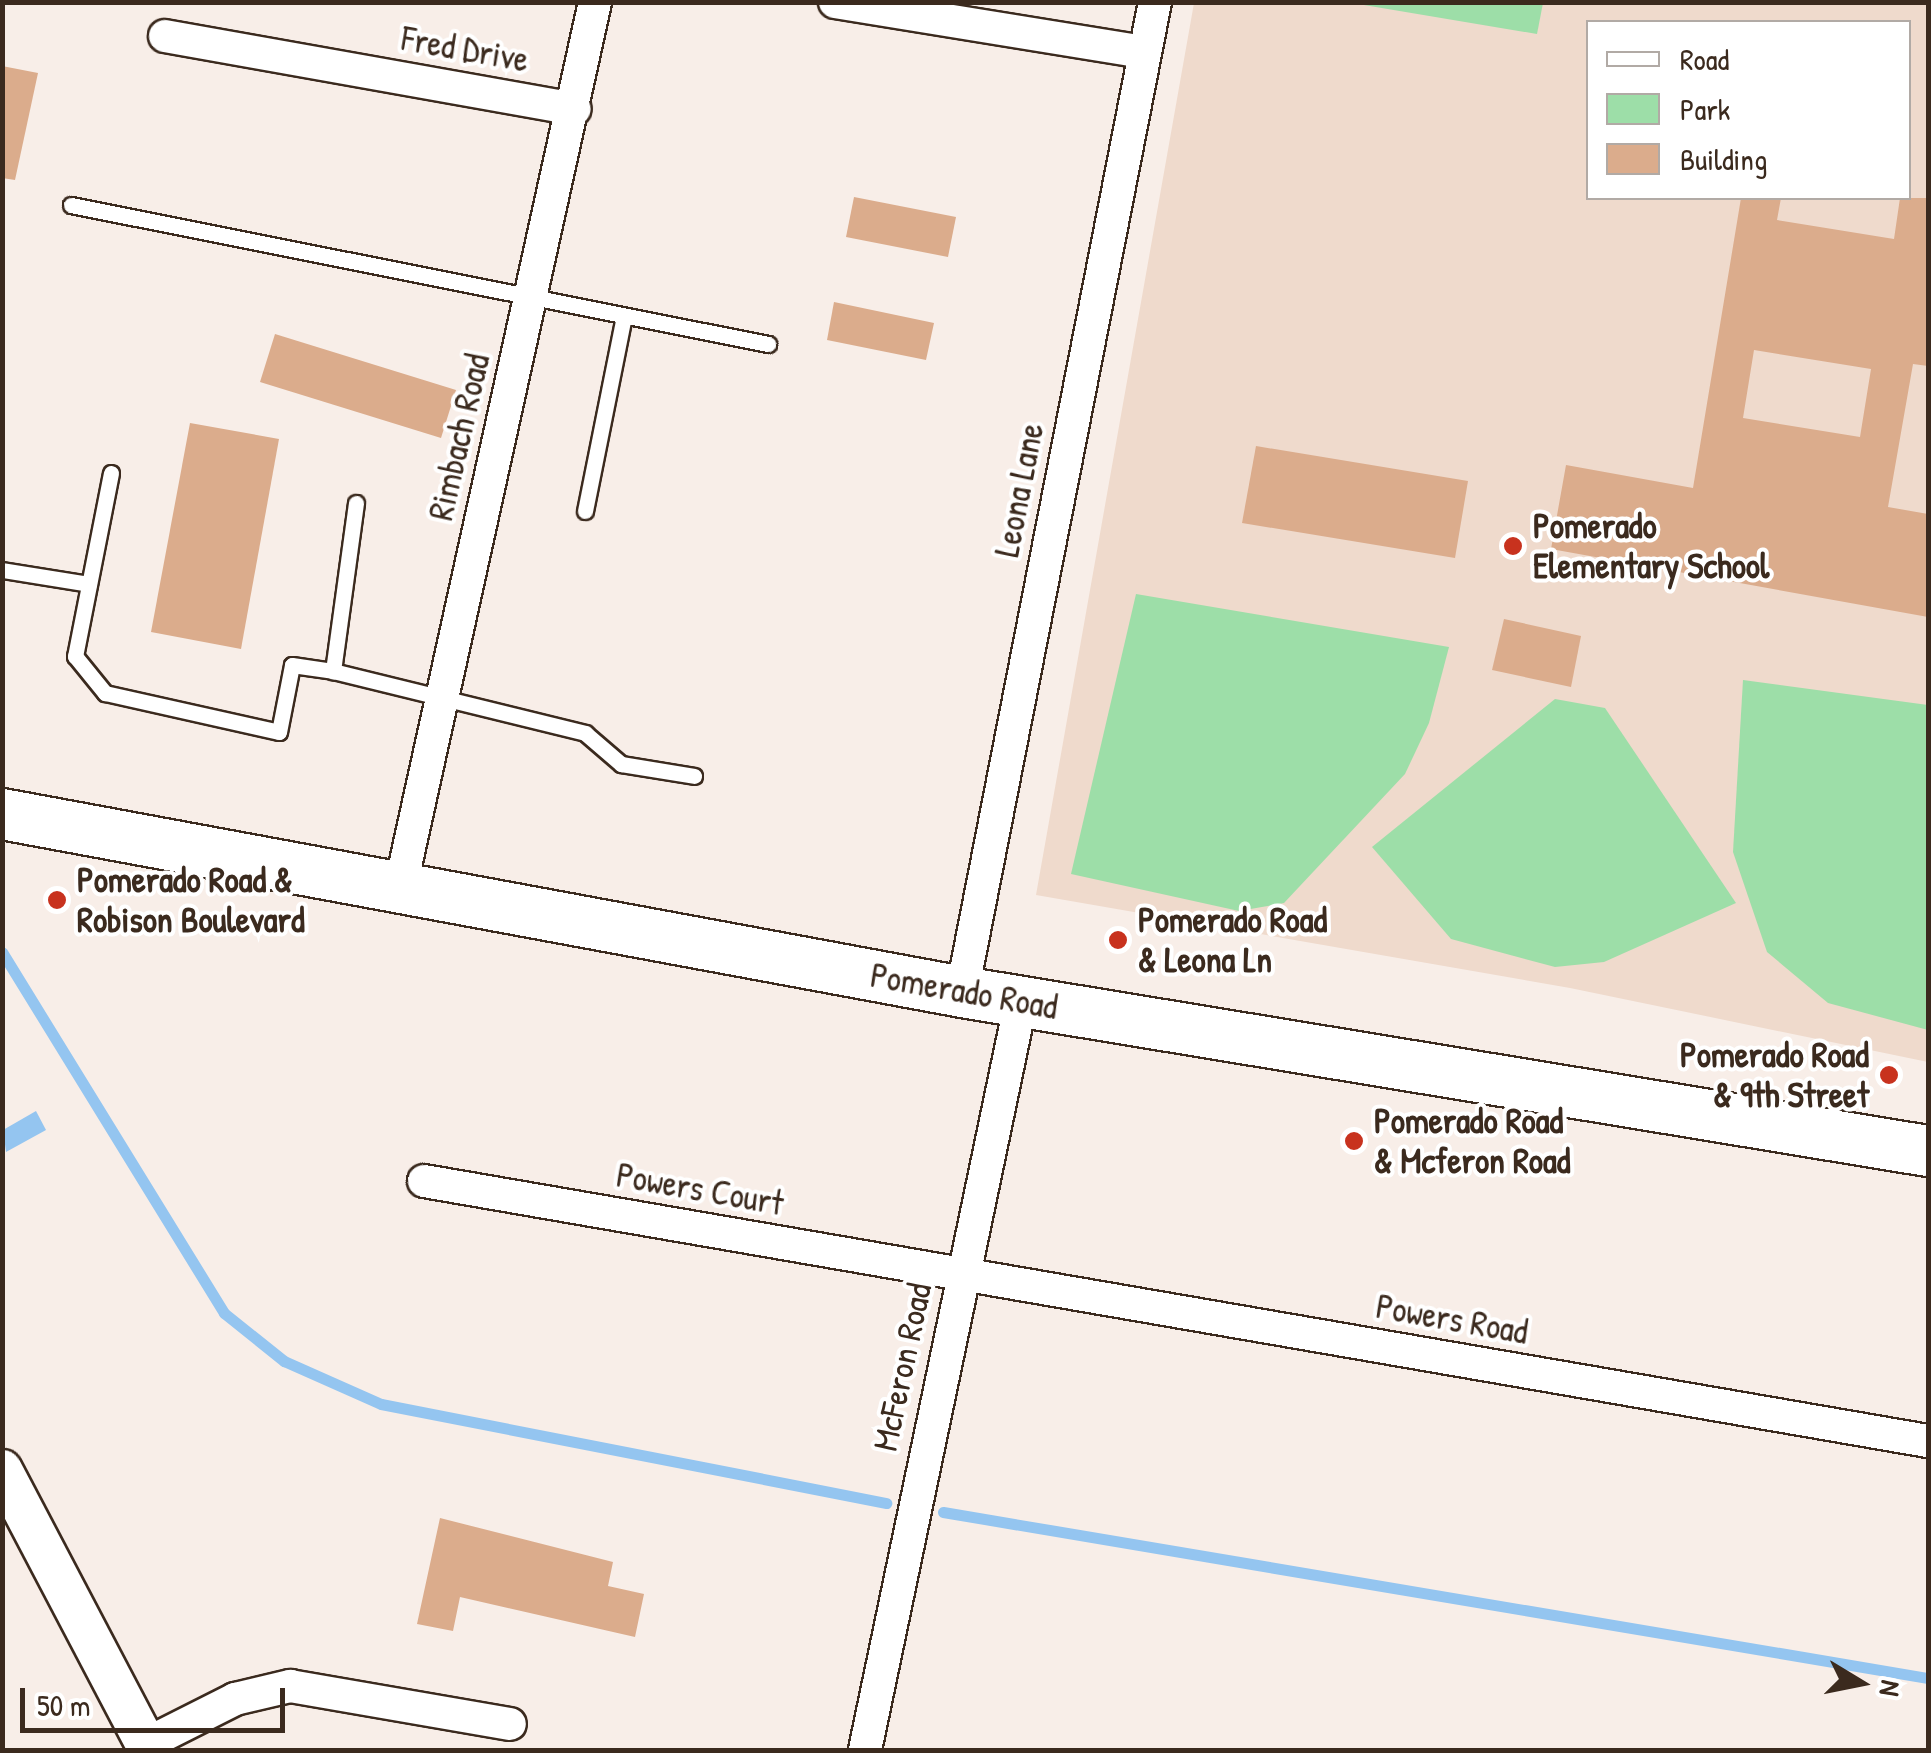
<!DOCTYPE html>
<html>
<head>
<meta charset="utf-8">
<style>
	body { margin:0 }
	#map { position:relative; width:1931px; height:1753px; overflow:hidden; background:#f8eee8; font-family:"Patrick Hand",sans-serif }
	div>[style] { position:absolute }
	.built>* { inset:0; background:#efdacc }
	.green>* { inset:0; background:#9ddea8 }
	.water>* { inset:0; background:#94c5f0 }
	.stream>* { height:11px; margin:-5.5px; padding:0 5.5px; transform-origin:5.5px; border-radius:5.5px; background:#94c5f0 }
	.building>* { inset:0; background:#dbac8c }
	.roads { filter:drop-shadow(2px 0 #3b2a1e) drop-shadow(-2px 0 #3b2a1e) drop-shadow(0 2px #3b2a1e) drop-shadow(0 -2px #3b2a1e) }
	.service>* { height:15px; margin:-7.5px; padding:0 7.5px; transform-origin:7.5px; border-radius:7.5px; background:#fff }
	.minor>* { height:32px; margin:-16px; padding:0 16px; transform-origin:16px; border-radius:16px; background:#fff }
	.tertiary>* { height:40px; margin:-20px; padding:0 20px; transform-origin:20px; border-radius:20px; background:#fff }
	.primary>* { height:50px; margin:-25px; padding:0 25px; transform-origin:25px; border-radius:25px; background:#fff }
	.dots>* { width:28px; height:28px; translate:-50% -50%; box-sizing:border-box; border:5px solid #fff; border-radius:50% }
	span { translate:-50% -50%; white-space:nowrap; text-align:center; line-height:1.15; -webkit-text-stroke:8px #fff; paint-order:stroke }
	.street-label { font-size:35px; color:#3b2a1e }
	.poi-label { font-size:35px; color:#3b2a1e; font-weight:700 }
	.left { translate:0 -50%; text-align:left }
	.right { translate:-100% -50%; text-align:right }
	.frame { position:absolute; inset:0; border:5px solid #3b2a1e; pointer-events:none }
	.legend { position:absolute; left:1586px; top:20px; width:325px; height:180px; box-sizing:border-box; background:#fff; border:2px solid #b1aaa5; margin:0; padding:12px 18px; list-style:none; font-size:30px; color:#3b2a1e }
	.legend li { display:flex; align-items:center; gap:20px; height:50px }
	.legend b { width:50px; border:2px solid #b1aaa5 }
	.north { position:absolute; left:1811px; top:1633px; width:100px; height:100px; -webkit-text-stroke:8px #fff; paint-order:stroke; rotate:100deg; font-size:28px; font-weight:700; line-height:40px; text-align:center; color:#3b2a1e }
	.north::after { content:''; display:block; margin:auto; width:35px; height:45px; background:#3b2a1e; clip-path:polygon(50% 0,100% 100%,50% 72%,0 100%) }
	.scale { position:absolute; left:20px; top:1688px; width:265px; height:45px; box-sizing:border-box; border:5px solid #3b2a1e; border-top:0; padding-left:12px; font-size:30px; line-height:35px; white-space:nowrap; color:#3b2a1e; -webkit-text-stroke:8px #fff; paint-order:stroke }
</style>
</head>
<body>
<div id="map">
	<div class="built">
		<div style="clip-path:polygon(evenodd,1194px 3px,1928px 3px,1928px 1062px,1570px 988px,1036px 895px,1194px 3px,1588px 22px,1908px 22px,1908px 198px,1588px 198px,1588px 22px)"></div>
	</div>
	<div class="green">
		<div style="clip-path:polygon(1352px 3px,1543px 2px,1543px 3px,1537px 34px)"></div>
		<div style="clip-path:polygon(1136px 594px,1449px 647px,1429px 723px,1405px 774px,1284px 903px,1239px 911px,1071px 874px)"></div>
		<div style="clip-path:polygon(1743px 680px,1928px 705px,1928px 1030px,1828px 1003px,1767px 952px,1733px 852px)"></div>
		<div style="clip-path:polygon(1555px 699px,1605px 708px,1736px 903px,1604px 962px,1555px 967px,1451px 939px,1372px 847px)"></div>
	</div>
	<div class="water">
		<div style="clip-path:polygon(36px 1111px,46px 1130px,6px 1152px,3px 1130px)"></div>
	</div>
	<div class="stream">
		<div style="left:2px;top:952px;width:424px;rotate:58.4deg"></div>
		<div style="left:224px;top:1313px;width:77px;rotate:38.7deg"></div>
		<div style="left:284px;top:1361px;width:106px;rotate:23.9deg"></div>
		<div style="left:381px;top:1404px;width:515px;rotate:11.09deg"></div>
		<div style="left:943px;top:1512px;width:999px;rotate:9.57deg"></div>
	</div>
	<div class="building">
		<div style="clip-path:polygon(2px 66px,38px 73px,15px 180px,2px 178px)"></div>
		<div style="clip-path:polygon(854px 197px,956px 217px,948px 257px,846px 237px)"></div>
		<div style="clip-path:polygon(evenodd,1741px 198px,1781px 198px,1777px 220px,1894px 239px,1900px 198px,1928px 198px,1928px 366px,1913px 364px,1888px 507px,1928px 514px,1928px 617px,1551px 549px,1566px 465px,1693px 488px,1741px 198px,1754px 350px,1871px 369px,1860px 437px,1743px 418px,1754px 350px)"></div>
		<div style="clip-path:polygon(834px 302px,934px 323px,926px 360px,827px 340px)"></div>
		<div style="clip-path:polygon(275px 334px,456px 390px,441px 438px,260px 382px)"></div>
		<div style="clip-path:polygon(190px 423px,279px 439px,241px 649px,151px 632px)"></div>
		<div style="clip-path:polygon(1256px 446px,1468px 481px,1455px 558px,1242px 523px)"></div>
		<div style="clip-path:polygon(1504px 619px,1581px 636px,1571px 687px,1492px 670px)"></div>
		<div style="clip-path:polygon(440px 1518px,613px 1562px,608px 1586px,644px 1594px,635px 1637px,460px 1597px,453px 1631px,417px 1624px)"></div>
	</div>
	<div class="roads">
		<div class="service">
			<div style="left:71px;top:205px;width:711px;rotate:11.28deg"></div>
			<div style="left:111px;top:473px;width:187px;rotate:101.1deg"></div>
			<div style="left:75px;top:656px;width:48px;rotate:51deg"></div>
			<div style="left:105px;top:693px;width:178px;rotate:12.6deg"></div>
			<div style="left:279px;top:732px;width:68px;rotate:-79deg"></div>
			<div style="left:292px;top:665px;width:41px;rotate:8.3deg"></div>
			<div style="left:356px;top:503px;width:170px;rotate:97.8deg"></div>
			<div style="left:333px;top:671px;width:260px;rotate:13.8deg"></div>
			<div style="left:585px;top:733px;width:48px;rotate:40.7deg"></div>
			<div style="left:621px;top:764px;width:74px;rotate:9.3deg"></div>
			<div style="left:585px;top:511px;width:199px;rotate:-78.7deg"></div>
			<div style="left:2px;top:570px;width:88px;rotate:9.1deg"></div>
		</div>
		<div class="minor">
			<div style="left:835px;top:2px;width:313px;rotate:9.2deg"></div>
			<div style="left:165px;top:36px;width:416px;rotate:10.1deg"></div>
			<div style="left:400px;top:889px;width:908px;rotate:-77.6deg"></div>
			<div style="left:962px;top:992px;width:1009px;rotate:-78.97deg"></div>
			<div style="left:424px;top:1181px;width:1526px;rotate:9.81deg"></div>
			<div style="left:146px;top:1744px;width:100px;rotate:-26.8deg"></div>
			<div style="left:235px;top:1699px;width:57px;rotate:-13.3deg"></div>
			<div style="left:290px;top:1686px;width:223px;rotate:9.8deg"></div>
			<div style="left:865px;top:1750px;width:765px;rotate:-78.23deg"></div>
		</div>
		<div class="tertiary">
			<div style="left:2px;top:1470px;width:316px;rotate:62.3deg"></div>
		</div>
		<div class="primary">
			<div style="left:2px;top:814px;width:976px;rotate:10.5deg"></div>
			<div style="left:962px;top:992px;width:979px;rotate:9.35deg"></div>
		</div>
	</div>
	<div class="dots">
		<div style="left:1513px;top:546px;background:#c8321e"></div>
		<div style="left:57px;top:900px;background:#c8321e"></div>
		<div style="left:1118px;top:940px;background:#c8321e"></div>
		<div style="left:1889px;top:1075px;background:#c8321e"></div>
		<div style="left:1354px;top:1141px;background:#c8321e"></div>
	</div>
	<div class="street-label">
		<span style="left:465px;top:49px;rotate:10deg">Fred Drive</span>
		<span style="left:459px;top:437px;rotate:-77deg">Rimbach Road</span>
		<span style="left:1019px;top:490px;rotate:-79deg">Leona Lane</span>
		<span style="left:964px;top:991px;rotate:10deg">Pomerado Road</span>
		<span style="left:700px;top:1189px;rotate:10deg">Powers Court</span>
		<span style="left:1452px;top:1319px;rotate:10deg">Powers Road</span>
		<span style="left:902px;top:1367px;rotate:-78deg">McFeron Road</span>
	</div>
	<div class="poi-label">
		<span class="left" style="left:1533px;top:546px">Pomerado<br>Elementary School</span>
		<span class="left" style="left:77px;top:900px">Pomerado Road &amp;<br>Robison Boulevard</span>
		<span class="left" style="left:1138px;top:940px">Pomerado Road<br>&amp; Leona Ln</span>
		<span class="right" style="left:1869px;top:1075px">Pomerado Road<br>&amp; 9th Street</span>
		<span class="left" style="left:1374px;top:1141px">Pomerado Road<br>&amp; Mcferon Road</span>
	</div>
	<div class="frame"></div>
	<ul class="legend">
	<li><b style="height:12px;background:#fff"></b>Road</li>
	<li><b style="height:28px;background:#9ddea8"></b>Park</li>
	<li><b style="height:28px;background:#dbac8c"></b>Building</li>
	</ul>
	<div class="north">N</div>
	<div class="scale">50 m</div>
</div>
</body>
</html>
